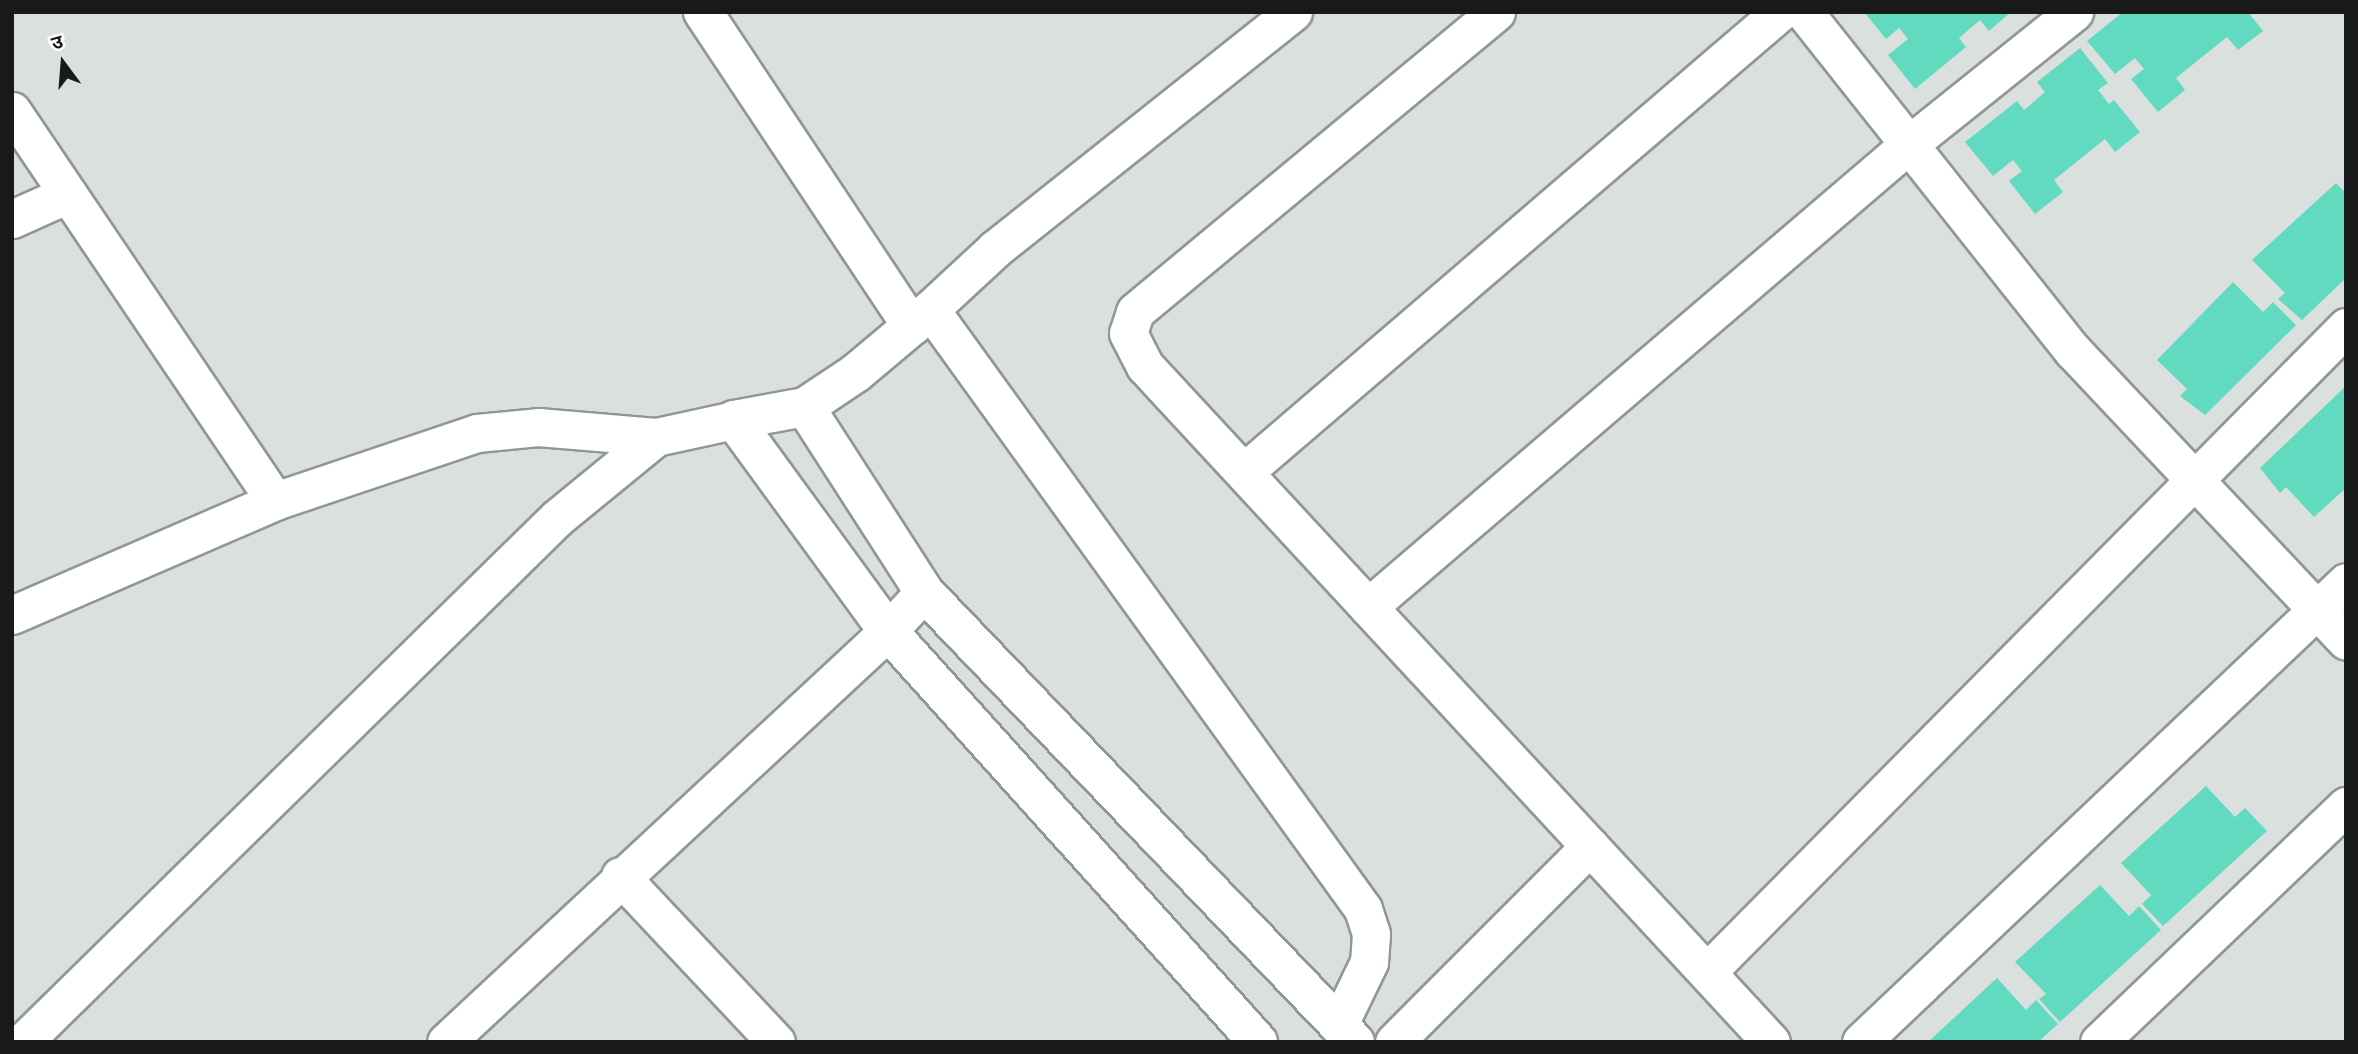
<!DOCTYPE html>
<html>
<head>
<meta charset="utf-8">
<style>
	body { margin:0 }
	#map { position:relative; width:2358px; height:1054px; overflow:hidden; background:#dae0de; font-family:Roboto,"Noto Sans Devanagari",sans-serif }
	div>[style] { position:absolute }
	.building>* { inset:0; background:#62dabf }
	.roads { filter:drop-shadow(2px 0 #919795) drop-shadow(-2px 0 #919795) drop-shadow(0 2px #919795) drop-shadow(0 -2px #919795) }
	.street>* { height:37px; margin:-18.5px; padding:0 18.5px; transform-origin:18.5px; border-radius:18.5px; background:#fff }
	.secondary>* { height:38px; margin:-19px; padding:0 19px; transform-origin:19px; border-radius:19px; background:#fff }
	span { translate:-50% -50%; white-space:nowrap; text-align:center; line-height:1.15; -webkit-text-stroke:5px #fff; paint-order:stroke }
	.frame { position:absolute; inset:0; border:14px solid #181a19; pointer-events:none }
	.north { position:absolute; left:28px; top:28px; width:70px; height:70px; -webkit-text-stroke:5px #fff; paint-order:stroke; rotate:344deg; font-size:19px; font-weight:700; line-height:28px; text-align:center; color:#181a19 }
	.north::after { content:''; display:block; margin:auto; width:24px; height:32px; background:#181a19; clip-path:polygon(50% 0,100% 100%,50% 72%,0 100%) }
</style>
</head>
<body>
<div id="map">
	<div class="building">
		<div style="clip-path:polygon(1864px 12px,2011px 12px,1989px 31px,1980px 20px,1959px 38px,1966px 47px,1915px 89px,1888px 55px,1908px 39px,1899px 28px,1886px 39px)"></div>
		<div style="clip-path:polygon(2123px 12px,2248px 12px,2263px 31px,2238px 50px,2227px 37px,2176px 78px,2185px 90px,2158px 112px,2131px 79px,2144px 69px,2135px 58px,2115px 74px,2087px 41px)"></div>
		<div style="clip-path:polygon(2080px 48px,2108px 83px,2098px 90px,2109px 104px,2114px 100px,2140px 132px,2115px 152px,2105px 139px,2054px 180px,2063px 192px,2035px 214px,2009px 181px,2022px 171px,2013px 160px,1993px 176px,1965px 142px,2017px 101px,2024px 110px,2045px 92px,2037px 82px)"></div>
		<div style="clip-path:polygon(2336px 183px,2346px 193px,2346px 278px,2302px 320px,2278px 299px,2285px 293px,2252px 260px)"></div>
		<div style="clip-path:polygon(2233px 282px,2263px 312px,2273px 302px,2296px 325px,2205px 415px,2180px 396px,2187px 389px,2157px 360px)"></div>
		<div style="clip-path:polygon(2346px 386px,2346px 488px,2314px 517px,2286px 487px,2280px 493px,2260px 468px)"></div>
		<div style="clip-path:polygon(2206px 786px,2235px 817px,2245px 808px,2267px 831px,2163px 926px,2142px 904px,2151px 895px,2121px 863px)"></div>
		<div style="clip-path:polygon(2100px 885px,2129px 916px,2139px 906px,2161px 930px,2060px 1022px,2039px 999px,2046px 994px,2015px 962px)"></div>
		<div style="clip-path:polygon(1997px 978px,2026px 1010px,2036px 1000px,2058px 1024px,2038px 1042px,1928px 1042px)"></div>
	</div>
	<div class="roads">
		<div class="street">
			<div style="left:1496px;top:12px;width:469px;rotate:140.3deg"></div>
			<div style="left:1135px;top:312px;width:22px;rotate:108deg"></div>
			<div style="left:1128px;top:333px;width:37px;rotate:63deg"></div>
			<div style="left:1145px;top:366px;width:921px;rotate:47.2deg"></div>
			<div style="left:1804px;top:12px;width:433px;rotate:51.6deg"></div>
			<div style="left:2073px;top:351px;width:398px;rotate:46.7deg"></div>
			<div style="left:12px;top:111px;width:470px;rotate:56deg"></div>
			<div style="left:12px;top:219px;width:61px;rotate:-24.1deg"></div>
			<div style="left:930px;top:309px;width:740px;rotate:54.18deg"></div>
			<div style="left:1363px;top:909px;width:26px;rotate:72deg"></div>
			<div style="left:1371px;top:934px;width:28px;rotate:94deg"></div>
			<div style="left:1369px;top:962px;width:69px;rotate:115.8deg"></div>
			<div style="left:913px;top:325px;width:112px;rotate:-42.8deg"></div>
			<div style="left:995px;top:249px;width:381px;rotate:-38.5deg"></div>
			<div style="left:1244px;top:472px;width:706px;rotate:-40.64deg"></div>
			<div style="left:1368px;top:607px;width:711px;rotate:-40.55deg"></div>
			<div style="left:1908px;top:145px;width:213px;rotate:-38.7deg"></div>
			<div style="left:12px;top:615px;width:287px;rotate:-23.4deg"></div>
			<div style="left:275px;top:501px;width:213px;rotate:-18.6deg"></div>
			<div style="left:477px;top:433px;width:61px;rotate:-5.6deg"></div>
			<div style="left:538px;top:427px;width:118px;rotate:4.8deg"></div>
			<div style="left:620px;top:876px;width:228px;rotate:46.8deg"></div>
			<div style="left:1707px;top:972px;width:908px;rotate:-45.27deg"></div>
			<div style="left:23px;top:1042px;width:748px;rotate:-44.46deg"></div>
			<div style="left:557px;top:518px;width:128px;rotate:-39.3deg"></div>
			<div style="left:656px;top:437px;width:80px;rotate:-12.3deg"></div>
			<div style="left:446px;top:1042px;width:604px;rotate:-42.92deg"></div>
			<div style="left:888px;top:631px;width:53px;rotate:-47.3deg"></div>
			<div style="left:1394px;top:1042px;width:277px;rotate:-45deg"></div>
			<div style="left:1861px;top:1042px;width:668px;rotate:-43.48deg"></div>
			<div style="left:2099px;top:1042px;width:342px;rotate:-43.7deg"></div>
		</div>
		<div class="secondary">
			<div style="left:703px;top:12px;width:377px;rotate:56.4deg"></div>
			<div style="left:912px;top:326px;width:73px;rotate:140deg"></div>
			<div style="left:856px;top:373px;width:61px;rotate:146.3deg"></div>
			<div style="left:805px;top:407px;width:72px;rotate:169.6deg"></div>
			<div style="left:734px;top:420px;width:261px;rotate:53.9deg"></div>
			<div style="left:888px;top:631px;width:553px;rotate:48.01deg"></div>
			<div style="left:805px;top:407px;width:220px;rotate:57.2deg"></div>
			<div style="left:924px;top:592px;width:623px;rotate:46.24deg"></div>
		</div>
	</div>
	<div class="frame"></div>
	<div class="north">उ</div>
</div>
</body>
</html>
